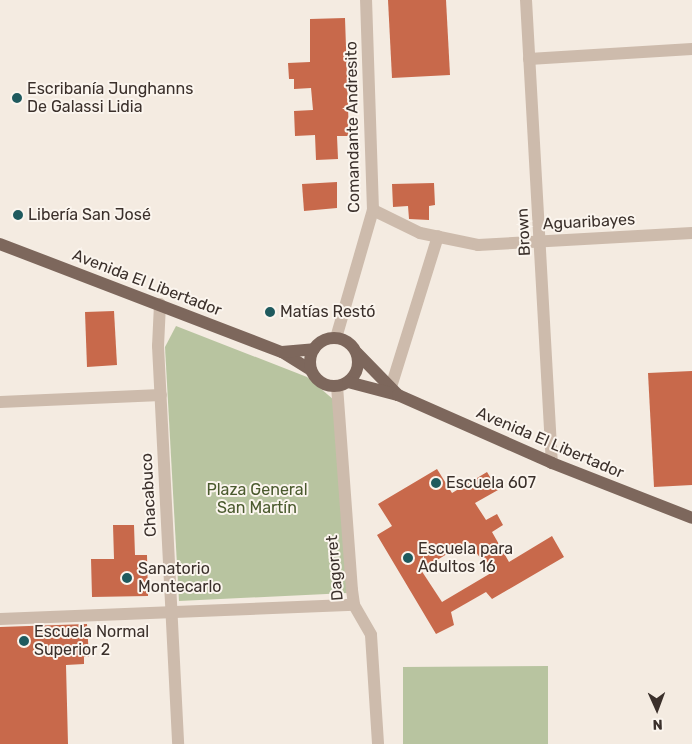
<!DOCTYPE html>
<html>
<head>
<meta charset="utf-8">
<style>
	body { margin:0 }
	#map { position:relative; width:692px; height:744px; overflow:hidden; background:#f4ebe1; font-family:Rubik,sans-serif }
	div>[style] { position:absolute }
	.green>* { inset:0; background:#b8c4a0 }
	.building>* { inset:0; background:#c8694b }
	.minor>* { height:12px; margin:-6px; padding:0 6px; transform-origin:6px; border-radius:6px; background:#cdbbac }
	.major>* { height:12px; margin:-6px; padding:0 6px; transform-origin:6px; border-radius:6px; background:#7d675c }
	.major>.ring { margin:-6px; padding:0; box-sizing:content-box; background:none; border:12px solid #7d675c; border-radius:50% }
	.dots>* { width:14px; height:14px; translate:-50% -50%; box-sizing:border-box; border:2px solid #fbf5ee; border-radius:50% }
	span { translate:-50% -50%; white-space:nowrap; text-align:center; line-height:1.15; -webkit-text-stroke:4px #fbf5ee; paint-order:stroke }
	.poi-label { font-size:16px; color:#3b302b }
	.left { translate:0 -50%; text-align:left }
	.street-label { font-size:16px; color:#3b302b }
	.park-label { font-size:16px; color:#4a5a2e }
	.north { position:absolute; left:632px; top:684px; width:50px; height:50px; -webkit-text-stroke:4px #fbf5ee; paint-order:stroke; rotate:178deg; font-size:14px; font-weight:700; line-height:20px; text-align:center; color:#3b302b }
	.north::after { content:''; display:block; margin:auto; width:18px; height:22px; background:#3b302b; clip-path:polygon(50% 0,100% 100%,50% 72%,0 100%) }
</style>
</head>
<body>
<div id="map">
	<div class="green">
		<div style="clip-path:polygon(176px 326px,307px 377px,334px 400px,347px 593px,179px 601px,165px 347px)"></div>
		<div style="clip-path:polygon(548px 666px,548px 744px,403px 744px,403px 667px)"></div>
	</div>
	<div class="building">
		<div style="clip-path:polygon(388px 0,446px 0,450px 75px,392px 78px)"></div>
		<div style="clip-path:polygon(345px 18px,349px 136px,337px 136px,338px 159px,316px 160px,315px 135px,295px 136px,294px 111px,313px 110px,311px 88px,294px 89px,294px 79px,289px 79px,288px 63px,310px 62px,310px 19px)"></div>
		<div style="clip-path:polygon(337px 182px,337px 208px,304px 211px,302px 184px)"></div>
		<div style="clip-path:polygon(434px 183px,435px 205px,429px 206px,429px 220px,409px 219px,408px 206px,393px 207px,392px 184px)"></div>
		<div style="clip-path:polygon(114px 311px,117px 365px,87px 367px,85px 312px)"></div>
		<div style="clip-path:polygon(692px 371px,692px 485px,654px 487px,648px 373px)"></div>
		<div style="clip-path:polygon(evenodd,437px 469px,452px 493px,487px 472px,498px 490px,475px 503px,486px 520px,497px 514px,503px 525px,492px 532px,509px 562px,552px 536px,564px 557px,492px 599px,486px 592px,451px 612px,454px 625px,436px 634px,377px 535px,392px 526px,378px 504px,437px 469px,468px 541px,491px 573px,442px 602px,421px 570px,468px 541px)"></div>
		<div style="clip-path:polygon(113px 525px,134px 525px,135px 555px,147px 555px,148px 596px,92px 597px,91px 559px,114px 559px)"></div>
		<div style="clip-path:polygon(87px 624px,89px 657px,84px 657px,84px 664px,66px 665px,68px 744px,0 744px,0 627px)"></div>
	</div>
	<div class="minor">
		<div style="left:526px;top:0;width:464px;rotate:86.8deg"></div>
		<div style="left:529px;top:59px;width:163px;rotate:-3.5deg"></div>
		<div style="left:373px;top:210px;width:52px;rotate:26.1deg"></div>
		<div style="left:420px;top:233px;width:59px;rotate:11.7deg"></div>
		<div style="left:478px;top:245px;width:214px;rotate:-3.2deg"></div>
		<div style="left:160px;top:304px;width:42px;rotate:92.7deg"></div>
		<div style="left:158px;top:346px;width:399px;rotate:87.1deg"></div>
		<div style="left:336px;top:338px;width:133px;rotate:-73.9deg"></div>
		<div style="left:373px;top:210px;width:210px;rotate:-91.9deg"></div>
		<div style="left:337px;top:386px;width:205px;rotate:85.8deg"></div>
		<div style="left:352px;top:590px;width:15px;rotate:82deg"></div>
		<div style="left:354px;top:605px;width:34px;rotate:60deg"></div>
		<div style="left:371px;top:635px;width:109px;rotate:86.3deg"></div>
		<div style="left:391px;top:387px;width:158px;rotate:-72.7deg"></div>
		<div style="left:0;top:402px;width:161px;rotate:-2.5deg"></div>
		<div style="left:0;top:619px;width:354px;rotate:-2.3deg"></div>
	</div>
	<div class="major">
		<div style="left:0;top:244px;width:302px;rotate:21deg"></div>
		<div style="left:282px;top:352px;width:34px;rotate:32deg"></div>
		<div class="ring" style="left:310px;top:338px;width:36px;height:36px"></div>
		<div style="left:282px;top:352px;width:32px;rotate:-5deg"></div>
		<div style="left:357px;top:353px;width:59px;rotate:45.7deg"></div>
		<div style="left:348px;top:382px;width:52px;rotate:14.6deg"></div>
		<div style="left:398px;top:395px;width:168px;rotate:23.8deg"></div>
		<div style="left:552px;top:463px;width:150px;rotate:21.4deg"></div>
	</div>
	<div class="dots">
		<div style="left:17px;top:98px;background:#1f5a5e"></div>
		<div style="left:18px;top:215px;background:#1f5a5e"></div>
		<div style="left:270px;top:312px;background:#1f5a5e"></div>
		<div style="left:436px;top:483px;background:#1f5a5e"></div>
		<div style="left:408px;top:558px;background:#1f5a5e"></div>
		<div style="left:127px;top:578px;background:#1f5a5e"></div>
		<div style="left:24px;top:641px;background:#1f5a5e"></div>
	</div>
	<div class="poi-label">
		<span class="left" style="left:27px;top:98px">Escribanía Junghanns<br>De Galassi Lidia</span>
		<span class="left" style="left:28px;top:215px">Libería San José</span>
		<span class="left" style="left:280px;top:312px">Matías Restó</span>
		<span class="left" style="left:446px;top:483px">Escuela 607</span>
		<span class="left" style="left:418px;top:558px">Escuela para<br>Adultos 16</span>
		<span class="left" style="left:138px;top:578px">Sanatorio<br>Montecarlo</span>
		<span class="left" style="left:34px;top:641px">Escuela Normal<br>Superior 2</span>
	</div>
	<div class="street-label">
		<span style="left:353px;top:127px;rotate:-91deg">Comandante Andresito</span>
		<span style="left:589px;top:222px;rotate:-3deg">Aguaribayes</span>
		<span style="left:524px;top:232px;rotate:-93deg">Brown</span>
		<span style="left:147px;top:283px;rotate:21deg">Avenida El Libertador</span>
		<span style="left:550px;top:443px;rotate:23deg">Avenida El Libertador</span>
		<span style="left:149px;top:495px;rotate:-93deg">Chacabuco</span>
		<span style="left:335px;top:568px;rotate:-95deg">Dagorret</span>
	</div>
	<div class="park-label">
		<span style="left:257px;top:499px">Plaza General<br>San Martín</span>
	</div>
	<div class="north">N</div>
</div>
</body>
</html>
